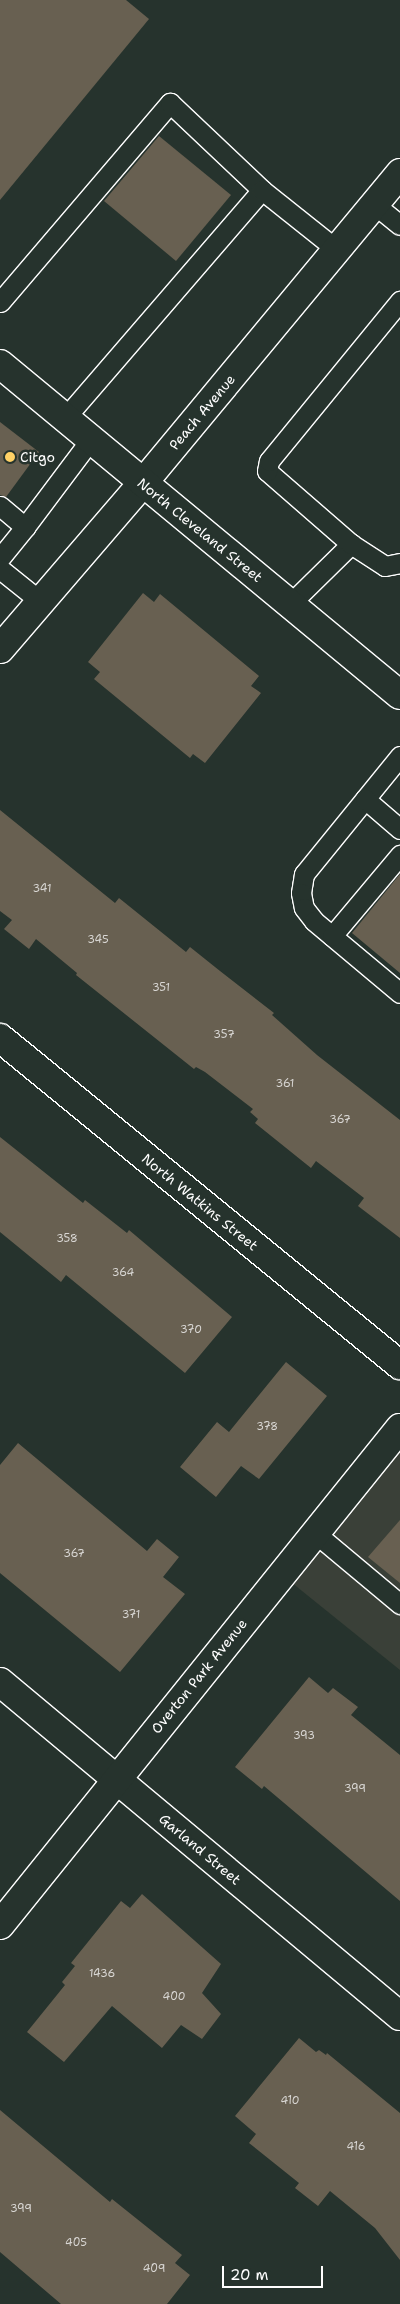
<!DOCTYPE html>
<html>
<head>
<meta charset="utf-8">
<style>
	body { margin:0 }
	#map { position:relative; width:400px; height:2304px; overflow:hidden; background:#26332d; font-family:"Shantell Sans",sans-serif }
	div>[style] { position:absolute }
	.built>* { inset:0; background:#3a4038 }
	.building>* { inset:0; background:#686051 }
	.roads { filter:drop-shadow(1px 0 #fff) drop-shadow(-1px 0 #fff) drop-shadow(0 1px #fff) drop-shadow(0 -1px #fff) }
	.lane>* { height:19px; margin:-9.5px; padding:0 9.5px; transform-origin:9.5px; border-radius:9.5px; background:#26332d }
	.street>* { height:28px; margin:-14px; padding:0 14px; transform-origin:14px; border-radius:14px; background:#26332d }
	.secondary>* { height:28px; margin:-14px; padding:0 14px; transform-origin:14px; border-radius:14px; background:#26332d }
	.dots>* { width:14px; height:14px; translate:-50% -50%; box-sizing:border-box; border:2px solid #26332d; border-radius:50% }
	span { translate:-50% -50%; white-space:nowrap; text-align:center; line-height:1.15; -webkit-text-stroke:5px #26332d; paint-order:stroke }
	.number-label { font-size:11px; color:#d9d7d4 }
	.number-label span { -webkit-text-stroke-width:0 }
	.street-label { font-size:14px; color:#fff }
	.poi-label { font-size:14px; color:#fff }
	.left { translate:0 -50%; text-align:left }
	.scale { position:absolute; left:222px; top:2266px; width:101px; height:22px; box-sizing:border-box; border:2px solid #fff; border-top:0; padding-left:6px; font-size:15px; line-height:18px; white-space:nowrap; color:#fff; -webkit-text-stroke:4px #26332d; paint-order:stroke }
</style>
</head>
<body>
<div id="map">
	<div class="built">
		<div style="clip-path:polygon(400px 1428px,400px 1670px,281px 1574px)"></div>
	</div>
	<div class="building">
		<div style="clip-path:polygon(0 0,126px 0,149px 19px,0 200px)"></div>
		<div style="clip-path:polygon(159px 136px,231px 195px,176px 261px,104px 201px)"></div>
		<div style="clip-path:polygon(0 422px,39px 452px,6px 497px,0 495px)"></div>
		<div style="clip-path:polygon(143px 593px,154px 602px,160px 594px,259px 676px,251px 686px,261px 693px,205px 763px,193px 754px,190px 758px,94px 679px,100px 672px,88px 662px)"></div>
		<div style="clip-path:polygon(0 810px,115px 903px,119px 898px,186px 952px,190px 947px,220px 971px,274px 1013px,272px 1015px,317px 1055px,400px 1120px,400px 1238px,358px 1206px,364px 1198px,316px 1161px,311px 1168px,255px 1123px,258px 1119px,250px 1112px,253px 1109px,205px 1072px,196px 1067px,194px 1069px,76px 975px,77px 973px,36px 939px,29px 949px,4px 929px,12px 920px,0 911px)"></div>
		<div style="clip-path:polygon(400px 874px,400px 973px,352px 933px)"></div>
		<div style="clip-path:polygon(0 1137px,83px 1203px,85px 1200px,127px 1233px,129px 1230px,232px 1317px,185px 1373px,66px 1275px,61px 1282px,0 1232px)"></div>
		<div style="clip-path:polygon(286px 1362px,327px 1396px,259px 1479px,241px 1466px,216px 1497px,180px 1467px,217px 1422px,229px 1432px)"></div>
		<div style="clip-path:polygon(18px 1443px,147px 1551px,157px 1539px,179px 1557px,163px 1577px,185px 1594px,120px 1672px,0 1573px,0 1465px)"></div>
		<div style="clip-path:polygon(400px 1520px,400px 1583px,368px 1557px)"></div>
		<div style="clip-path:polygon(309px 1677px,328px 1693px,333px 1688px,358px 1707px,351px 1715px,400px 1755px,400px 1901px,264px 1786px,262px 1789px,235px 1767px)"></div>
		<div style="clip-path:polygon(142px 1894px,221px 1964px,202px 1993px,221px 2014px,202px 2039px,181px 2025px,162px 2048px,112px 2006px,64px 2062px,27px 2032px,65px 1985px,62px 1982px,75px 1966px,71px 1963px,121px 1901px,130px 1908px)"></div>
		<div style="clip-path:polygon(299px 2038px,316px 2052px,319px 2050px,326px 2055px,327px 2053px,400px 2113px,400px 2260px,375px 2228px,330px 2191px,318px 2206px,295px 2188px,299px 2183px,249px 2143px,256px 2134px,235px 2116px)"></div>
		<div style="clip-path:polygon(0 2110px,110px 2202px,112px 2199px,182px 2255px,175px 2263px,190px 2275px,167px 2304px,61px 2304px,0 2252px)"></div>
	</div>
	<div class="roads">
		<div class="lane">
			<div style="left:374px;top:204px;width:33px;rotate:39deg"></div>
			<div style="left:0;top:302px;width:262px;rotate:-49.5deg"></div>
			<div style="left:170px;top:103px;width:127px;rotate:43.4deg"></div>
			<div style="left:65px;top:418px;width:301px;rotate:-49.2deg"></div>
			<div style="left:262px;top:190px;width:95px;rotate:38.6deg"></div>
			<div style="left:0;top:506px;width:33px;rotate:40deg"></div>
			<div style="left:25px;top:527px;width:110px;rotate:-53.1deg"></div>
			<div style="left:351px;top:544px;width:40px;rotate:32.9deg"></div>
			<div style="left:385px;top:566px;width:15px;rotate:-11deg"></div>
			<div style="left:0;top:558px;width:40px;rotate:-51deg"></div>
			<div style="left:0;top:569px;width:53px;rotate:38.8deg"></div>
			<div style="left:290px;top:604px;width:86px;rotate:-44.5deg"></div>
			<div style="left:351px;top:544px;width:111px;rotate:-139deg"></div>
			<div style="left:267px;top:471px;width:10px;rotate:-79deg"></div>
			<div style="left:269px;top:461px;width:207px;rotate:-50.7deg"></div>
			<div style="left:400px;top:756px;width:152px;rotate:129.1deg"></div>
			<div style="left:304px;top:874px;width:19px;rotate:99deg"></div>
			<div style="left:301px;top:893px;width:15px;rotate:79deg"></div>
			<div style="left:304px;top:908px;width:16px;rotate:52deg"></div>
			<div style="left:314px;top:921px;width:112px;rotate:39.9deg"></div>
			<div style="left:365px;top:799px;width:46px;rotate:40.6deg"></div>
			<div style="left:332px;top:936px;width:106px;rotate:-50deg"></div>
			<div style="left:315px;top:1533px;width:111px;rotate:39.9deg"></div>
		</div>
		<div class="street">
			<div style="left:0;top:649px;width:219px;rotate:-49.3deg"></div>
			<div style="left:143px;top:483px;width:403px;rotate:-50.3deg"></div>
			<div style="left:0;top:1038px;width:517px;rotate:39.27deg"></div>
			<div style="left:0;top:1682px;width:521px;rotate:39.86deg"></div>
		</div>
		<div class="secondary">
			<div style="left:0;top:364px;width:519px;rotate:39.61deg"></div>
			<div style="left:0;top:1925px;width:638px;rotate:-51.17deg"></div>
		</div>
	</div>
	<div class="dots">
		<div style="left:10px;top:457px;background:#ffd166"></div>
	</div>
	<div class="number-label">
		<span style="left:42px;top:889px">341</span>
		<span style="left:98px;top:940px">345</span>
		<span style="left:161px;top:988px">351</span>
		<span style="left:224px;top:1035px">357</span>
		<span style="left:285px;top:1084px">361</span>
		<span style="left:340px;top:1120px">367</span>
		<span style="left:67px;top:1239px">358</span>
		<span style="left:123px;top:1273px">364</span>
		<span style="left:191px;top:1330px">370</span>
		<span style="left:267px;top:1427px">378</span>
		<span style="left:74px;top:1554px">367</span>
		<span style="left:131px;top:1615px">371</span>
		<span style="left:304px;top:1736px">393</span>
		<span style="left:355px;top:1789px">399</span>
		<span style="left:102px;top:1974px">1436</span>
		<span style="left:174px;top:1997px">400</span>
		<span style="left:290px;top:2101px">410</span>
		<span style="left:356px;top:2147px">416</span>
		<span style="left:21px;top:2209px">399</span>
		<span style="left:76px;top:2243px">405</span>
		<span style="left:154px;top:2269px">409</span>
	</div>
	<div class="street-label">
		<span style="left:202px;top:412px;rotate:-50deg">Peach Avenue</span>
		<span style="left:200px;top:530px;rotate:39deg">North Cleveland Street</span>
		<span style="left:200px;top:1202px;rotate:39deg">North Watkins Street</span>
		<span style="left:199px;top:1676px;rotate:-51deg">Overton Park Avenue</span>
		<span style="left:200px;top:1849px;rotate:40deg">Garland Street</span>
	</div>
	<div class="poi-label">
		<span class="left" style="left:20px;top:457px">Citgo</span>
	</div>
	<div class="scale">20 m</div>
</div>
</body>
</html>
